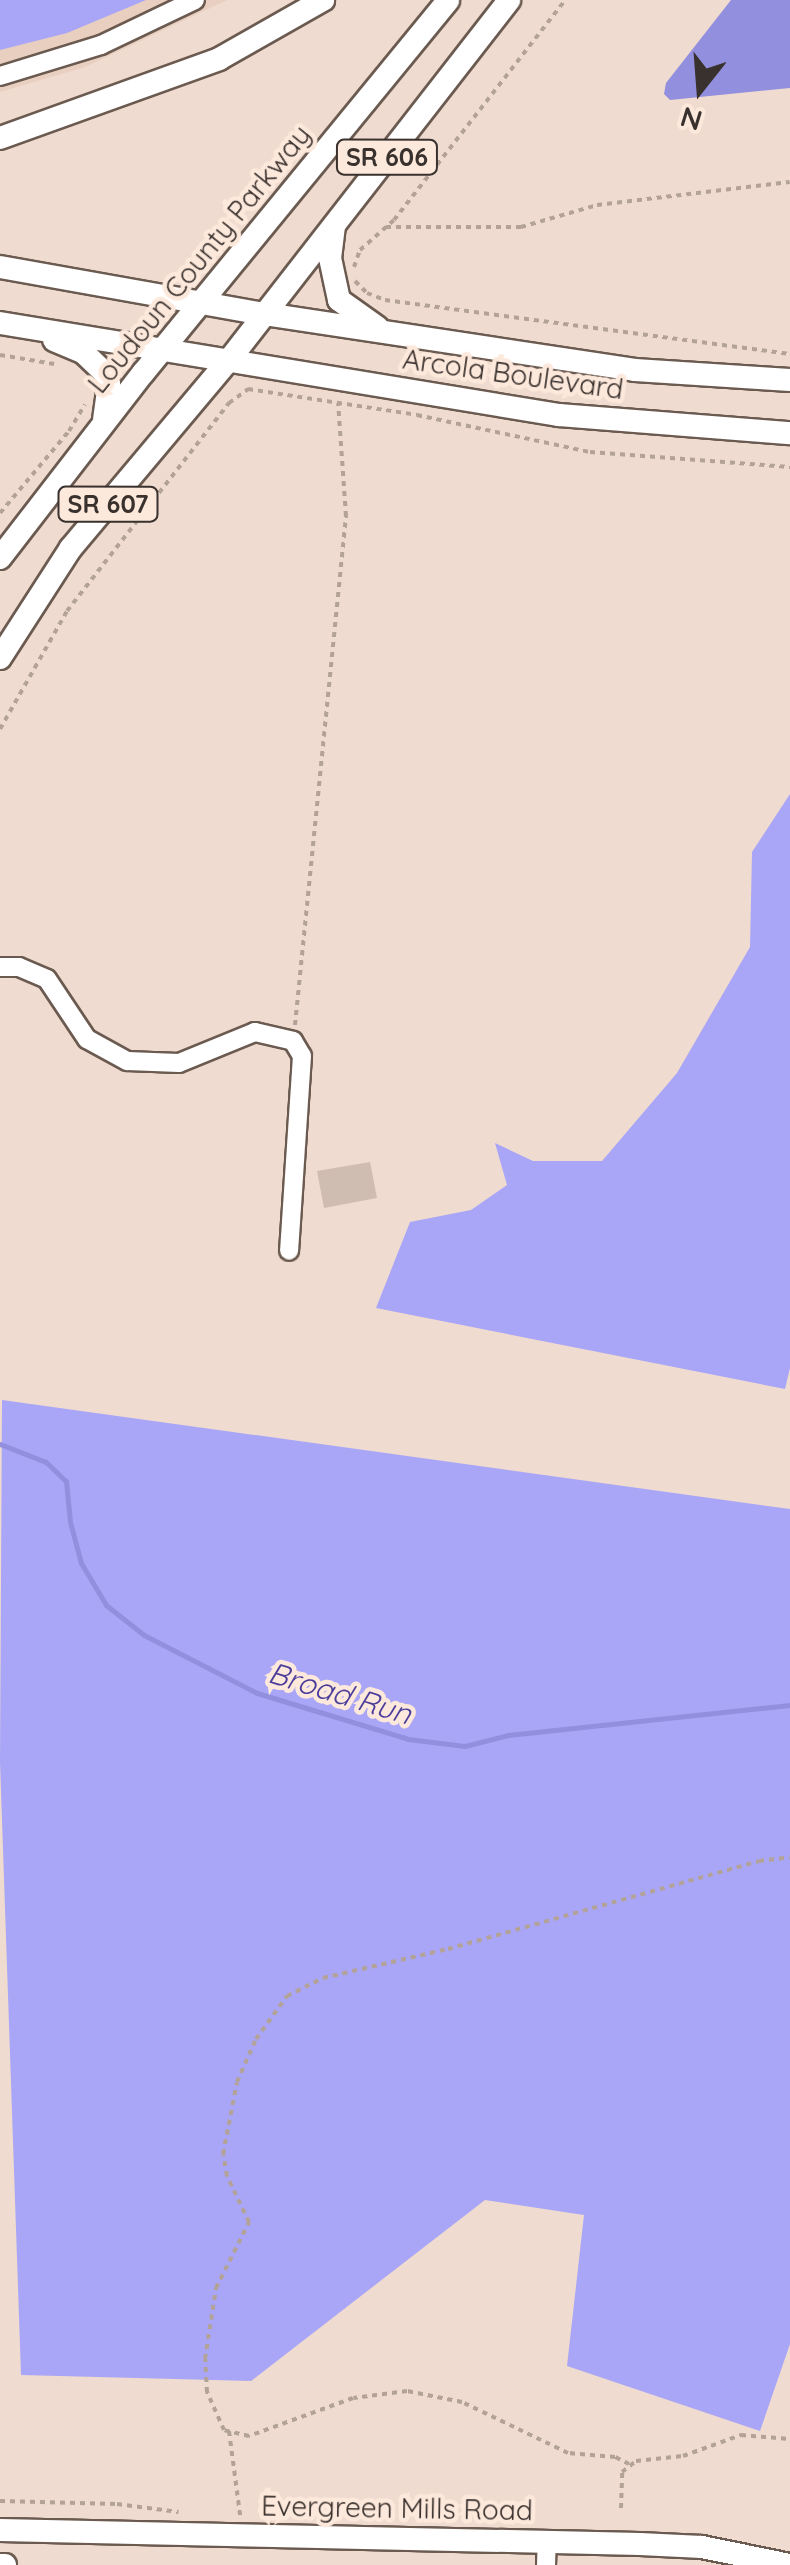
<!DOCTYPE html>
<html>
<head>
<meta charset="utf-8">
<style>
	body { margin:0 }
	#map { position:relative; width:790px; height:2565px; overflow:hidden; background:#efdbcf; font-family:Quicksand,sans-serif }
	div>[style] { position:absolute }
	.built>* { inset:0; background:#e9cfbf }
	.forest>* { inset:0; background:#a9a6f7 }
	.water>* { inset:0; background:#928fde }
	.stream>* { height:5px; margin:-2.5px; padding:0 2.5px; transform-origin:2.5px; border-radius:2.5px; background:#928fde }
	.building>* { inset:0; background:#d0bdb1 }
	.path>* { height:4px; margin-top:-2px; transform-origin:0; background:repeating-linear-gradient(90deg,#b2a298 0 5px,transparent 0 10px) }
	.roads { filter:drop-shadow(2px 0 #6b5a50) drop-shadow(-2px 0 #6b5a50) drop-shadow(0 2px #6b5a50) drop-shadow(0 -2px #6b5a50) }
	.minor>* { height:18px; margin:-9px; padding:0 9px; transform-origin:9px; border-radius:9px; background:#fff }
	.major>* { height:22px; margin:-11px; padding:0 11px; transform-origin:11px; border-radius:11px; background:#fff }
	span { translate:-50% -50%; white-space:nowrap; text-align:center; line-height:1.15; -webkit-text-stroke:9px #fde8dc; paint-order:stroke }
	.shield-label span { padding:2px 8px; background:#fde8dc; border:2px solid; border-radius:8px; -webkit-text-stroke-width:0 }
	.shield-label { font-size:25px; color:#39312d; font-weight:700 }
	.street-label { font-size:28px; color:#39312d }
	.water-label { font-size:30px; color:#4b3d9a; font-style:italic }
	.north { position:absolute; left:650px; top:40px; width:100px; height:100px; -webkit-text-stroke:8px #fde8dc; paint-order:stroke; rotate:197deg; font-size:28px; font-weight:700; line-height:40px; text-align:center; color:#39312d }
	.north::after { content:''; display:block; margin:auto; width:35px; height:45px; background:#39312d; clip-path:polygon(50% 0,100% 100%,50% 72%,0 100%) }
</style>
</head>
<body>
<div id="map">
	<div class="built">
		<div style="clip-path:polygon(0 0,227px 0,85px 67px,0 92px)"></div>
	</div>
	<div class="forest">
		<div style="clip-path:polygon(0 0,146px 0,67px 33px,0 50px)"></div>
		<div style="clip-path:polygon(790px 794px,790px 1368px,785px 1389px,376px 1308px,410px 1222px,471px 1210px,507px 1185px,495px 1143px,533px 1161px,602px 1161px,677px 1073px,750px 947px,752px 852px)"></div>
		<div style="clip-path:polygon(2px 1400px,790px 1509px,790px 2344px,760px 2431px,567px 2366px,584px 2215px,485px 2200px,251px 2381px,21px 2375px,0 1762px)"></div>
	</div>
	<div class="water">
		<div style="clip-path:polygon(731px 0,790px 0,790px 88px,670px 100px,664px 94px,666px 83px)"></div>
	</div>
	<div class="stream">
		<div style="left:0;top:1444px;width:49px;rotate:21.4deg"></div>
		<div style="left:46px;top:1462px;width:28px;rotate:44deg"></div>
		<div style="left:66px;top:1481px;width:41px;rotate:84.4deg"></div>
		<div style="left:70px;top:1522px;width:42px;rotate:75deg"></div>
		<div style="left:81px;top:1563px;width:49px;rotate:59.2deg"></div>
		<div style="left:106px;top:1605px;width:48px;rotate:38.3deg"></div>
		<div style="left:144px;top:1635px;width:127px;rotate:27.2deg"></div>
		<div style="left:257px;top:1693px;width:158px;rotate:16.9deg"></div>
		<div style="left:408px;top:1739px;width:57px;rotate:7deg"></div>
		<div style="left:465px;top:1746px;width:44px;rotate:-14.3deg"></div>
		<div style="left:508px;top:1735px;width:284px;rotate:-6.1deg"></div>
	</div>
	<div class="building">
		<div style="clip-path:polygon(370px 1162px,377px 1198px,324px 1208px,317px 1171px)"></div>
	</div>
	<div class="path">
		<div style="left:386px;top:227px;width:135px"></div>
		<div style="left:521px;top:227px;width:79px;rotate:-16.1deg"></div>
		<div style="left:597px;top:205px;width:194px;rotate:-6.8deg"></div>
		<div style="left:354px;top:267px;width:18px;rotate:-71deg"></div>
		<div style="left:360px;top:250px;width:45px;rotate:-41.4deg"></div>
		<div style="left:394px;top:220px;width:279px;rotate:-52.1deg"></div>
		<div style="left:355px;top:281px;width:17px;rotate:45deg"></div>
		<div style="left:367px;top:293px;width:19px;rotate:21deg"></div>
		<div style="left:385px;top:300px;width:409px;rotate:7.6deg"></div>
		<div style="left:0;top:355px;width:55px;rotate:9.5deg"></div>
		<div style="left:0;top:513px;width:107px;rotate:-49.9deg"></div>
		<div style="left:69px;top:431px;width:31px;rotate:-59deg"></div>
		<div style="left:0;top:729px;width:136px;rotate:-60.4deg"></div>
		<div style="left:67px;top:611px;width:264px;rotate:-52.1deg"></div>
		<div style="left:229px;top:403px;width:24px;rotate:-36deg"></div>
		<div style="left:248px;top:389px;width:171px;rotate:8.7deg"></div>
		<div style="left:417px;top:415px;width:177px;rotate:12.1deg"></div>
		<div style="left:590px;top:452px;width:201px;rotate:4.3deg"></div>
		<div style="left:295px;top:1025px;width:512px;rotate:-84.28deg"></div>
		<div style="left:346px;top:516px;width:113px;rotate:-94deg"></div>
		<div style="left:229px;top:2431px;width:85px;rotate:82.5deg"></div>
		<div style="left:629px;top:2464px;width:16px;rotate:-153deg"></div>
		<div style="left:615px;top:2457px;width:47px;rotate:-175.1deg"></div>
		<div style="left:568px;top:2453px;width:118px;rotate:-154.3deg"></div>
		<div style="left:462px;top:2402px;width:56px;rotate:-168.7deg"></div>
		<div style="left:407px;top:2391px;width:54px;rotate:172.6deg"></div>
		<div style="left:353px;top:2398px;width:111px;rotate:159.9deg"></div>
		<div style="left:249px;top:2436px;width:26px;rotate:-167deg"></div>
		<div style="left:224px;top:2430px;width:42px;rotate:-114.1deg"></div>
		<div style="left:207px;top:2392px;width:33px;rotate:-93deg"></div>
		<div style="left:205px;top:2359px;width:72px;rotate:-81.2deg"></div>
		<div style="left:216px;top:2288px;width:74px;rotate:-63.4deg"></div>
		<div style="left:249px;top:2222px;width:51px;rotate:-115.6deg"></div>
		<div style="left:227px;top:2176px;width:22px;rotate:-100deg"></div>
		<div style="left:223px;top:2154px;width:73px;rotate:-79deg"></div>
		<div style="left:237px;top:2082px;width:47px;rotate:-66.2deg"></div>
		<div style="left:256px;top:2039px;width:53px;rotate:-54.2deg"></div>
		<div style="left:287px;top:1996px;width:40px;rotate:-26.6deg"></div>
		<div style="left:323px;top:1978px;width:128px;rotate:-13.1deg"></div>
		<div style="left:448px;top:1949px;width:323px;rotate:-15.8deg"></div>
		<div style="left:759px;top:1861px;width:31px;rotate:-7deg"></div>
		<div style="left:0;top:2501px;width:117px;rotate:1.5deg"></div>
		<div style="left:117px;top:2504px;width:62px;rotate:7.5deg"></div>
		<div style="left:621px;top:2508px;width:36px;rotate:-88deg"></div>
		<div style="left:622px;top:2472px;width:18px;rotate:-38deg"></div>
		<div style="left:636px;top:2461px;width:47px;rotate:-6.1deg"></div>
		<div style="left:683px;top:2456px;width:62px;rotate:-19.9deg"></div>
		<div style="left:741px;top:2435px;width:49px;rotate:4.7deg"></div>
	</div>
	<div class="roads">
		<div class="minor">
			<div style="left:0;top:76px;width:106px;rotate:-17.1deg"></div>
			<div style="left:101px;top:45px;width:104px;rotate:-25.6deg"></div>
			<div style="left:0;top:967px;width:19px"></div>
			<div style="left:19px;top:967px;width:30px;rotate:23deg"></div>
			<div style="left:47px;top:979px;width:72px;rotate:56.3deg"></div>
			<div style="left:87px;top:1039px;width:46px;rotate:28.8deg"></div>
			<div style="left:127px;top:1061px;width:52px;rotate:2.2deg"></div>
			<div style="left:179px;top:1063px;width:82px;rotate:-22.2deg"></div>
			<div style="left:255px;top:1032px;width:39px;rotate:13deg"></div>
			<div style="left:293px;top:1041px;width:17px;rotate:59deg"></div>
			<div style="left:302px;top:1056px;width:195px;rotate:93.8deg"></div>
			<div style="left:546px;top:2565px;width:23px;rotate:-88deg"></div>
		</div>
		<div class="major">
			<div style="left:0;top:138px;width:233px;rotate:-19.8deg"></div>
			<div style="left:219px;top:59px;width:120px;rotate:-29.6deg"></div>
			<div style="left:334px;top:226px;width:32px;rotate:97deg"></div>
			<div style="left:330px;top:258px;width:43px;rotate:77.9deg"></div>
			<div style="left:339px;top:300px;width:47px;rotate:35.4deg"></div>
			<div style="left:0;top:267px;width:269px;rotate:10.1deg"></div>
			<div style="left:265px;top:314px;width:374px;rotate:8.6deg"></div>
			<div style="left:635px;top:370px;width:155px;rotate:3.7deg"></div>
			<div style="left:0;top:323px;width:567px;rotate:9.35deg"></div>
			<div style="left:559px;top:415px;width:232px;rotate:4.5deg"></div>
			<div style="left:54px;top:340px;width:33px;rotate:23deg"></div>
			<div style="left:84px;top:353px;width:28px;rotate:44deg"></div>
			<div style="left:104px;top:372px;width:13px;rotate:67deg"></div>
			<div style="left:109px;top:384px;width:35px;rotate:98deg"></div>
			<div style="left:0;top:558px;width:235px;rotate:-52.3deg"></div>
			<div style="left:144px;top:372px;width:480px;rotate:-50.7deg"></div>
			<div style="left:0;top:658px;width:131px;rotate:-57.2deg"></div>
			<div style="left:71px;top:548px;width:246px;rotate:-50deg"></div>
			<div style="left:229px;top:360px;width:456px;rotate:-52.1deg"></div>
			<div style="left:0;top:2530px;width:640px;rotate:1.25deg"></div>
			<div style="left:640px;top:2544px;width:62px;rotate:2.8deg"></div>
			<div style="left:702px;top:2547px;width:90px;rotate:11.6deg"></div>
			<div style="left:0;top:2565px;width:5px"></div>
		</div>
	</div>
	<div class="shield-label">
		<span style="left:387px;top:157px">SR 606</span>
		<span style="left:108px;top:504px">SR 607</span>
	</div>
	<div class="street-label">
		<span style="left:199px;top:259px;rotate:-51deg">Loudoun County Parkway</span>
		<span style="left:513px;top:374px;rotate:8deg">Arcola Boulevard</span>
		<span style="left:397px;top:2508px;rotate:1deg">Evergreen Mills Road</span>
	</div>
	<div class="water-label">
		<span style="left:340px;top:1693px;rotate:17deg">Broad Run</span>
	</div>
	<div class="north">N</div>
</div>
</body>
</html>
